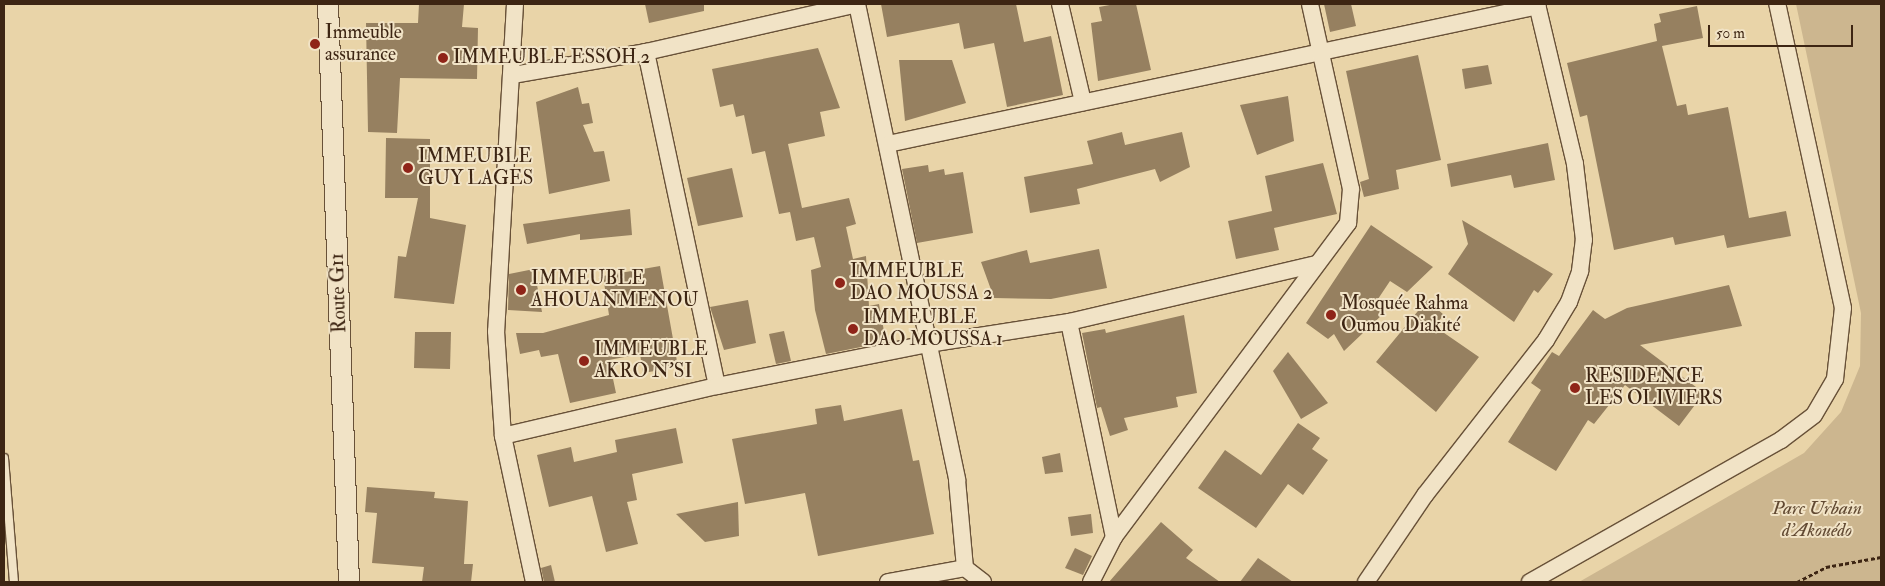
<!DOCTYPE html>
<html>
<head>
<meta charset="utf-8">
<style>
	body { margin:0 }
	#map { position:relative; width:1885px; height:586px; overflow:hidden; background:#e9d4a8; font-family:"IM FELL Double Pica",serif }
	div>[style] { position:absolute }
	.green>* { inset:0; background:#ccb68f }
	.building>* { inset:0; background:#968060 }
	.path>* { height:3px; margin-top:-1.5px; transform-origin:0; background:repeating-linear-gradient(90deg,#3d2513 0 4px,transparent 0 6.5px) }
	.roads { filter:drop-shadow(1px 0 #685138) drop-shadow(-1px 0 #685138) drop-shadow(0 1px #685138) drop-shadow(0 -1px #685138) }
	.service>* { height:8px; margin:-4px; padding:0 4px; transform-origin:4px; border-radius:4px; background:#f1e3c6 }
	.minor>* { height:16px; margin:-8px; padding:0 8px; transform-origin:8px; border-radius:8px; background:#f1e3c6 }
	.tertiary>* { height:20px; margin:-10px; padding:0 10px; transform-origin:10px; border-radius:10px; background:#f1e3c6 }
	.dots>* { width:14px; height:14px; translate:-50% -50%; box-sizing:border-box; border:2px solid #f1e3c6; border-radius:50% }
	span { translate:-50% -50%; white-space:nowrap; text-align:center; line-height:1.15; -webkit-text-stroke:4px #f1e3c6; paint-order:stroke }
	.poi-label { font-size:19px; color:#3d2513 }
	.left { translate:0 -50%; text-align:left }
	.street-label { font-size:19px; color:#3d2513 }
	.park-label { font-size:19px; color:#614932; font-style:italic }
	.frame { position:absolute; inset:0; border:5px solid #3d2513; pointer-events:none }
	.scale { position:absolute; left:1708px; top:25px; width:145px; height:22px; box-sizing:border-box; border:2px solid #3d2513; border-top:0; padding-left:6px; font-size:15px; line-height:18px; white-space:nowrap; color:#3d2513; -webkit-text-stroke:4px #f1e3c6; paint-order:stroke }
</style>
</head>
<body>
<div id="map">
	<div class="green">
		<div style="clip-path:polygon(1796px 4px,1881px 4px,1881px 582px,1579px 582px,1804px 453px,1841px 412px,1860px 366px,1861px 313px)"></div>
	</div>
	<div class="building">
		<div style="clip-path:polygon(419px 4px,464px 4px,462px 27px,478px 28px,477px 79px,400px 78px,397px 133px,368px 132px,366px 23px,418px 23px)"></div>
		<div style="clip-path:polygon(645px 4px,704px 4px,704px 11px,649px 23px)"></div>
		<div style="clip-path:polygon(881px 4px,1016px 4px,1024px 42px,1051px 36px,1063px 95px,1007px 107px,994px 43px,964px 49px,959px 23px,887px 37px)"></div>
		<div style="clip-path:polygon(1115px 4px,1136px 4px,1151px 70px,1098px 81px,1091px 23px,1102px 21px,1099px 7px)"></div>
		<div style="clip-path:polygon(1324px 4px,1351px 4px,1356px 26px,1330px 32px)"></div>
		<div style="clip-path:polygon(1697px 6px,1703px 38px,1662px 46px,1677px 106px,1686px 104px,1688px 115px,1728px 107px,1749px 218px,1786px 211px,1791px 236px,1727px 248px,1724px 235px,1675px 245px,1673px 237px,1614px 250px,1587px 115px,1580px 117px,1567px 63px,1657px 41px,1654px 24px,1661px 22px,1659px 14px)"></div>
		<div style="clip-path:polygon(818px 48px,840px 108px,820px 112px,825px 136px,788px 144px,802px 208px,849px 198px,856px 224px,846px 227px,853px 259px,866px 256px,869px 306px,879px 304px,886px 342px,826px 354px,815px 310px,811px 270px,821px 267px,814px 237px,796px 241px,790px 212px,779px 214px,765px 151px,752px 154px,744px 115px,736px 117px,733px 104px,720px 107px,712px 69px)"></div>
		<div style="clip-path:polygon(1418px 55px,1441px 160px,1396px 170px,1399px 189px,1364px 197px,1360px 182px,1369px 179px,1346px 71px)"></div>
		<div style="clip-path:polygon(899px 60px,952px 60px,966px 103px,905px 121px)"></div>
		<div style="clip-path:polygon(1488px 65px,1492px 84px,1465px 89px,1462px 69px)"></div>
		<div style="clip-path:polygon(578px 87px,582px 104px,589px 103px,593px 123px,583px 125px,594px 152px,604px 151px,610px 181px,549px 194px,536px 102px)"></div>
		<div style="clip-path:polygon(1288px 96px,1294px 141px,1257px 155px,1240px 105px)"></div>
		<div style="clip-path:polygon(1122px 132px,1125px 145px,1182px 132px,1190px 167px,1160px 182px,1155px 169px,1077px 189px,1080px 204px,1030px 213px,1024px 177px,1093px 164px,1087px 141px)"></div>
		<div style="clip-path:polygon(386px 138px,430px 139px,430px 218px,466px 225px,454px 304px,394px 298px,398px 256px,406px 257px,418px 198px,385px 198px)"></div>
		<div style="clip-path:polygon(1548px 143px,1555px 180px,1514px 188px,1511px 175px,1451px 187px,1447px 164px)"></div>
		<div style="clip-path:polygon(1323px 163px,1337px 214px,1274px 228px,1279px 250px,1236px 259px,1228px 221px,1272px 211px,1265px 176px)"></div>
		<div style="clip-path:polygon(928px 165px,929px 172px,944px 169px,945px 175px,963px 172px,973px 233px,917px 243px,902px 169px)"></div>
		<div style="clip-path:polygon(732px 168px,743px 217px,698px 226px,687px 178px)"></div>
		<div style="clip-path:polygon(630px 209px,632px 235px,580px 240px,580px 234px,527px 244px,523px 224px)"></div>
		<div style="clip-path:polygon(1462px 220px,1553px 274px,1538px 293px,1534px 290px,1514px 322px,1448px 274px,1468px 244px)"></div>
		<div style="clip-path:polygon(1371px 225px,1433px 267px,1407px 292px,1390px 281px,1374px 305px,1383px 314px,1344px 351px,1334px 334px,1328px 339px,1306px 323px)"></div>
		<div style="clip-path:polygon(1099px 249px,1107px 288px,1051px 299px,994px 298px,981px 262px,1027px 250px,1030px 263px)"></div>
		<div style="clip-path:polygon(660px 266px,678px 367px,643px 373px,640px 354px,609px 360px,616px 393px,570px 403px,558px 354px,541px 357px,539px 350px,520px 354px,516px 333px,543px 333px,609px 315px,603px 276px)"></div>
		<div style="clip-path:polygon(534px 269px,542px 312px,508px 310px,509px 274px)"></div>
		<div style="clip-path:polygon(1729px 285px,1742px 326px,1640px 345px,1704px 393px,1679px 426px,1625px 385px,1594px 424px,1588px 420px,1556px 471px,1508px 442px,1541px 390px,1531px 383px,1552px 352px,1559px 356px,1593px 310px,1605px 319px,1627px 308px)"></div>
		<div style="clip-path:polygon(748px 300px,756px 343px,724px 350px,710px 307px)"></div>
		<div style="clip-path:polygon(1427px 300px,1444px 315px,1434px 326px,1479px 357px,1436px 412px,1376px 362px)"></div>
		<div style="clip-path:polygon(1184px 315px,1197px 393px,1176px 397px,1178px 407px,1124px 418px,1128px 430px,1110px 436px,1101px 407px,1097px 408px,1082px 333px,1105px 329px,1106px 333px)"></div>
		<div style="clip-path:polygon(784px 331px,791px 361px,776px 364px,769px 334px)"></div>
		<div style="clip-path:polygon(415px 332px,451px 332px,450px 369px,414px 368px)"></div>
		<div style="clip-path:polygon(1288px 352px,1328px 403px,1301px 419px,1273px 371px)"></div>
		<div style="clip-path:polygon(841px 405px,844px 421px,902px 409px,913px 461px,919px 460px,934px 534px,818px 556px,805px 493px,745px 504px,732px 439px,817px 424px,815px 409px)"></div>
		<div style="clip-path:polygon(1298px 423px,1320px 438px,1312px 449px,1328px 460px,1303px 495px,1288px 484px,1256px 528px,1198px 488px,1225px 450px,1261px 475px)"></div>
		<div style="clip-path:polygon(676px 428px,683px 463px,632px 474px,637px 500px,627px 502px,638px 544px,606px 552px,592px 496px,549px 507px,537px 455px,571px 447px,574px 462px,617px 452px,615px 440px)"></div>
		<div style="clip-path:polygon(1060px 453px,1063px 472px,1045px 474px,1042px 457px)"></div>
		<div style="clip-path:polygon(367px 487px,435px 492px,434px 498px,468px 501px,464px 564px,473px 564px,471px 582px,422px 582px,424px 567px,372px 563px,377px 513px,365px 512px)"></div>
		<div style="clip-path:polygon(738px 502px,739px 536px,705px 542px,676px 514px)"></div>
		<div style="clip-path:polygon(1091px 514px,1093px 533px,1071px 536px,1068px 517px)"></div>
		<div style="clip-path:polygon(1161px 522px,1193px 550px,1186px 558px,1220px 582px,1109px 582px)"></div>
		<div style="clip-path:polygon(1075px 548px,1092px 556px,1083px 575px,1065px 568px)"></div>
		<div style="clip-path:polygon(1258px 558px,1293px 582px,1240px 582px)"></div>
		<div style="clip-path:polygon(551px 565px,555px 582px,544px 582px,541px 568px)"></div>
	</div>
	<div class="path">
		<div style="left:1797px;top:582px;width:33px;rotate:-27deg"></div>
		<div style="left:1826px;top:567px;width:56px;rotate:-10.3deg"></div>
	</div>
	<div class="roads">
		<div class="service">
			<div style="left:4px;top:458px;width:124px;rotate:85.4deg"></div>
		</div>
		<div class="minor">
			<div style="left:515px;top:4px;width:328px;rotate:93.3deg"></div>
			<div style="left:496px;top:331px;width:105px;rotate:86.2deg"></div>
			<div style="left:503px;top:436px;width:149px;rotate:78deg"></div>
			<div style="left:857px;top:4px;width:486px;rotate:78.1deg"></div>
			<div style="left:957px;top:480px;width:88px;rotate:84.8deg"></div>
			<div style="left:1060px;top:4px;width:101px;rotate:76.8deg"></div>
			<div style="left:646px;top:52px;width:341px;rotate:78deg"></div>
			<div style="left:513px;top:75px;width:135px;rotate:-9.8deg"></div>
			<div style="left:646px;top:52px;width:216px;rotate:-12.8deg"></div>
			<div style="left:888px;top:144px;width:664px;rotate:-11.99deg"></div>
			<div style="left:1069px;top:322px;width:220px;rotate:78.2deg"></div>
			<div style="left:503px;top:436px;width:220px;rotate:-13.2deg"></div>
			<div style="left:717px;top:386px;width:215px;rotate:-11.3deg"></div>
			<div style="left:928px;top:344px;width:143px;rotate:-8.9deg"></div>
			<div style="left:1069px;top:322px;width:255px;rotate:-13.2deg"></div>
			<div style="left:888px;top:582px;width:78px;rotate:-10.3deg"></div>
			<div style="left:965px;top:568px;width:23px;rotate:38deg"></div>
			<div style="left:1091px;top:582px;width:51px;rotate:-62.9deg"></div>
			<div style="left:1114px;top:537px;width:392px;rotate:-53.3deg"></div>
			<div style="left:1348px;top:223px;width:34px;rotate:-85deg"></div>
			<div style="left:1351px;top:189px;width:189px;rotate:-102.5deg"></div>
			<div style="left:1366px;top:582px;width:105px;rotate:-55.9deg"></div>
			<div style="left:1425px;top:495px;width:197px;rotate:-52deg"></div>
			<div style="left:1546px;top:340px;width:44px;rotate:-58.8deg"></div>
			<div style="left:1569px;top:302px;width:33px;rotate:-70deg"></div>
			<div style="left:1580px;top:271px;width:31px;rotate:-83deg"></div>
			<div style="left:1584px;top:240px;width:77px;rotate:-96.8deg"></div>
			<div style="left:1575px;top:164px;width:164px;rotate:-103.4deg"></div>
			<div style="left:1530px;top:582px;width:288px;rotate:-29.5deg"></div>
			<div style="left:1781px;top:440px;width:41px;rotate:-37.1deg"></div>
			<div style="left:1814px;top:415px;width:42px;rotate:-59.7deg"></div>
			<div style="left:1835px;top:379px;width:71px;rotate:-83.6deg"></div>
			<div style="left:1843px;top:308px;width:311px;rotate:-102.2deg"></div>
		</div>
		<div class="tertiary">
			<div style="left:328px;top:4px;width:578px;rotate:87.92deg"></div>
		</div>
	</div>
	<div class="dots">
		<div style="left:315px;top:44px;background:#8f2418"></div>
		<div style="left:443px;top:58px;background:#8f2418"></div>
		<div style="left:408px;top:168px;background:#8f2418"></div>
		<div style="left:840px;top:283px;background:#8f2418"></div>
		<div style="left:521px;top:290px;background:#8f2418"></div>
		<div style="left:1331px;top:315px;background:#8f2418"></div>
		<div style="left:853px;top:329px;background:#8f2418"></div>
		<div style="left:584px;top:361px;background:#8f2418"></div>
		<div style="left:1575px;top:388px;background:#8f2418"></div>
	</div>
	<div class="poi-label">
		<span class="left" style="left:325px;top:44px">Immeuble<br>assurance</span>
		<span class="left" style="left:453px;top:58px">IMMEUBLE ESSOH 2</span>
		<span class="left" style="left:418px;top:168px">IMMEUBLE<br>GUY LAGES</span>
		<span class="left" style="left:850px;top:283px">IMMEUBLE<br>DAO MOUSSA 2</span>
		<span class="left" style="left:531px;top:290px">IMMEUBLE<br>AHOUANMENOU</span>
		<span class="left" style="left:1341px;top:315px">Mosquée Rahma<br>Oumou Diakité</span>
		<span class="left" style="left:863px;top:329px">IMMEUBLE<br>DAO MOUSSA 1</span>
		<span class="left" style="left:594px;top:361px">IMMEUBLE<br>AKRO N'SI</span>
		<span class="left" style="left:1585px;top:388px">RESIDENCE<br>LES OLIVIERS</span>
	</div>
	<div class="street-label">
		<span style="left:339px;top:293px;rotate:-92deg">Route G11</span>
	</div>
	<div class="park-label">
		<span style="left:1817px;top:520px">Parc Urbain<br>d'Akouédo</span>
	</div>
	<div class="frame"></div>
	<div class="scale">50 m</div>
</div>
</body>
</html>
